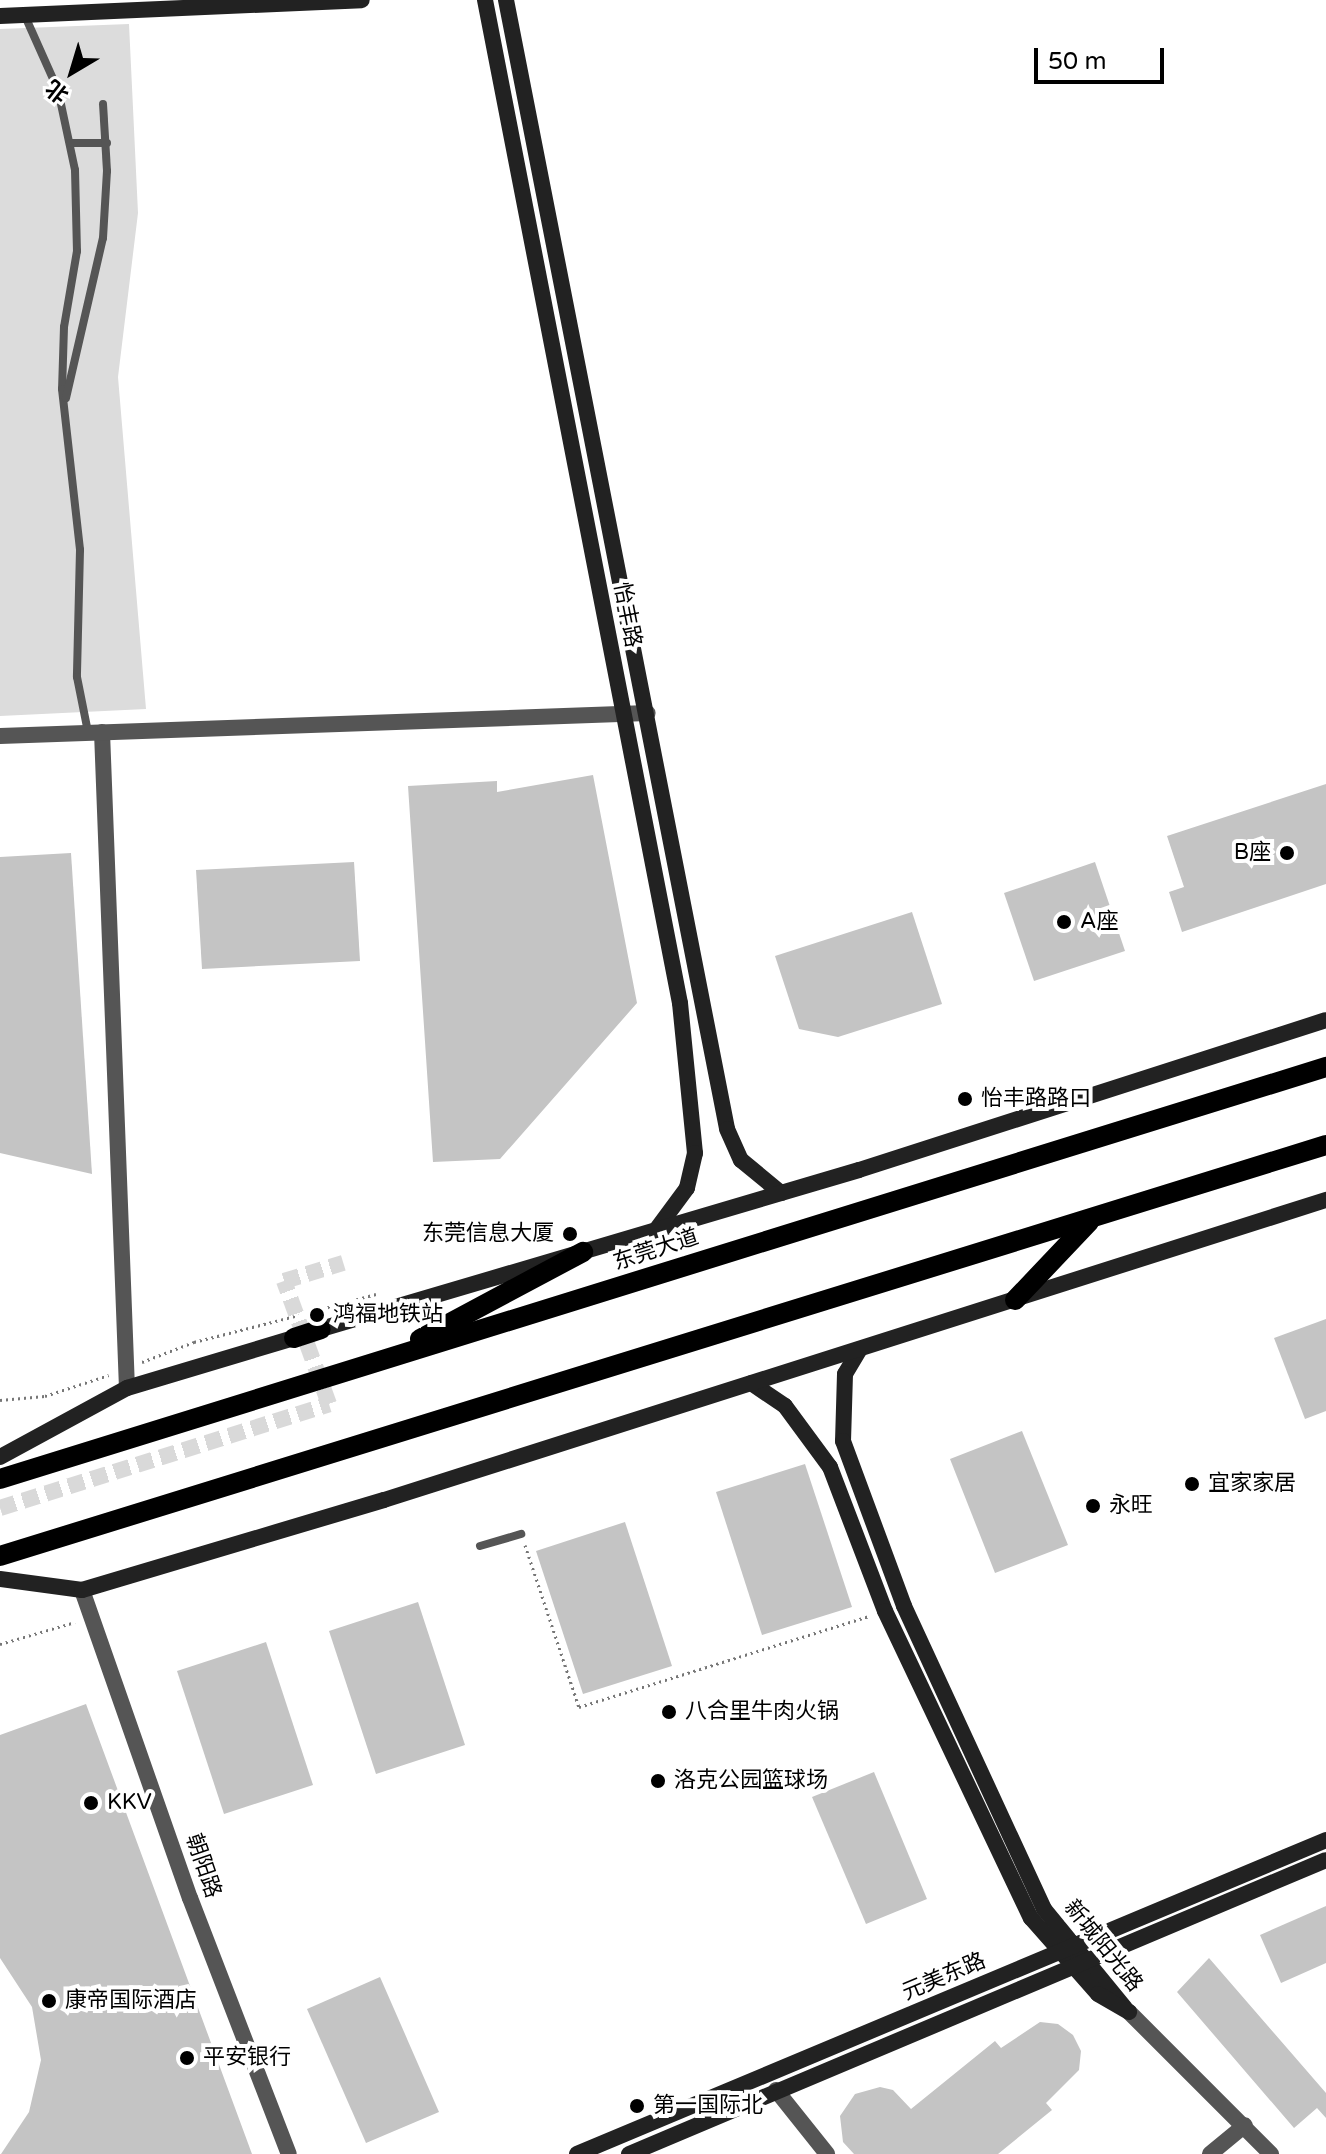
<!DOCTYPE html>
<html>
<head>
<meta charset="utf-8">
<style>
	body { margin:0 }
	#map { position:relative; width:1326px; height:2154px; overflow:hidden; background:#fff; font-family:"Varela Round","Noto Sans SC",sans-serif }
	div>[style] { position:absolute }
	.green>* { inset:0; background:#dcdcdc }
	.building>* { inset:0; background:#c4c4c4 }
	.street-tunnel>* { height:16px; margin-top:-8px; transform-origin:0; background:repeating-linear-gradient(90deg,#d9d9d9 0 16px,transparent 0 24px) }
	.path>* { height:3px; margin-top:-1.5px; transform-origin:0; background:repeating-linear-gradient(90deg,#777 0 2px,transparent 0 6px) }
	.lane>* { height:8px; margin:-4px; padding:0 4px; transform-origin:4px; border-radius:4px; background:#555 }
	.street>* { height:16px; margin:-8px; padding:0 8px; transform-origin:8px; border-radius:8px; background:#555 }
	.secondary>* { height:16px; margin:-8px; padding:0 8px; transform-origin:8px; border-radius:8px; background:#222 }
	.primary>* { height:20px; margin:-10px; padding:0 10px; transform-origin:10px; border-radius:10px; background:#000 }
	.dots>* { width:22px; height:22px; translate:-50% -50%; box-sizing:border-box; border:4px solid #fff; border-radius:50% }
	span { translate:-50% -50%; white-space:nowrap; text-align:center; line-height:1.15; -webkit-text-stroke:8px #fff; paint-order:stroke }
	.street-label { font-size:22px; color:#000 }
	.poi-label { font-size:22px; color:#000 }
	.right { translate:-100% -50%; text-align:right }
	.left { translate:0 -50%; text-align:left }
	.north { position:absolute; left:32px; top:32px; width:80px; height:80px; -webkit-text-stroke:6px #fff; paint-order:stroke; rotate:218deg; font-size:22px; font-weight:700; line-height:32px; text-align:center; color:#000 }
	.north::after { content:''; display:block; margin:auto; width:28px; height:36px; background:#000; clip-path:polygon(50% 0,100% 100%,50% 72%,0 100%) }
	.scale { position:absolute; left:1034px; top:48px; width:130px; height:36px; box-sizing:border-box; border:4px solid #000; border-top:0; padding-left:10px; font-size:24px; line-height:28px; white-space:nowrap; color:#000; -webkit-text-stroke:6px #fff; paint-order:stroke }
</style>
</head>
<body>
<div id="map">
	<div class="green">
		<div style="clip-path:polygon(129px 24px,138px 213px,118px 377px,146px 709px,0 716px,0 29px)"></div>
	</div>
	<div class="building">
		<div style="clip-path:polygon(593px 775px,637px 1003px,500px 1159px,433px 1162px,408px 786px,497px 781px,497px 792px)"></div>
		<div style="clip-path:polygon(1326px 784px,1326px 884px,1182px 932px,1169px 892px,1184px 887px,1167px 836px)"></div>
		<div style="clip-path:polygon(71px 853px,92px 1174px,0 1153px,0 857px)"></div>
		<div style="clip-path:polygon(354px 862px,360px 961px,202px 969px,196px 870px)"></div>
		<div style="clip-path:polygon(1095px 862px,1125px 951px,1034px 981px,1004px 893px)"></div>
		<div style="clip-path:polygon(912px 912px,942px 1004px,838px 1037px,799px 1029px,775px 956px)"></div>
		<div style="clip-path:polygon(1326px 1319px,1326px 1411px,1305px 1419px,1274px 1338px)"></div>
		<div style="clip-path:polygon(1022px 1431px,1068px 1545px,995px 1573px,950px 1459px)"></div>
		<div style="clip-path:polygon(805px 1464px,852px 1607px,762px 1635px,716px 1492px)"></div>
		<div style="clip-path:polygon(625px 1522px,672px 1666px,583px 1694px,536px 1551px)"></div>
		<div style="clip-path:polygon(418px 1602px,465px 1745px,376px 1774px,329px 1631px)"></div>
		<div style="clip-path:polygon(266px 1642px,313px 1785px,224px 1814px,177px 1671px)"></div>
		<div style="clip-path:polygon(86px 1704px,252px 2154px,1px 2154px,29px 2112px,41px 2060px,32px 2007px,0 1958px,0 1735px)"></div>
		<div style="clip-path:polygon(874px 1772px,927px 1899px,866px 1924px,812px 1797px)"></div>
		<div style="clip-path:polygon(1326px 1906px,1326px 1963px,1281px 1983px,1260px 1935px)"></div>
		<div style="clip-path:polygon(1209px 1958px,1326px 2093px,1326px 2118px,1317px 2108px,1294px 2128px,1177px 1992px)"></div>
		<div style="clip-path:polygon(380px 1977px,439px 2112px,366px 2143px,307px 2009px)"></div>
		<div style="clip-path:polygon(1040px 2022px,1058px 2024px,1073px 2035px,1081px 2051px,1079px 2070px,1046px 2103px,1052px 2110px,998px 2154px,854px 2154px,843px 2142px,840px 2116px,855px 2094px,880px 2087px,893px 2090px,911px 2109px,995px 2041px,1001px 2048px)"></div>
	</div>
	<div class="street-tunnel">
		<div style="left:0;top:1508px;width:345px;rotate:-17.5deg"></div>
		<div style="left:329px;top:1404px;width:131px;rotate:-110.1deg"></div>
		<div style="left:284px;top:1281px;width:62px;rotate:-17deg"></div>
	</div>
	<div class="path">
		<div style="left:322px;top:1309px;width:56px;rotate:-15.5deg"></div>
		<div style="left:142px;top:1362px;width:56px;rotate:-21deg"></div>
		<div style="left:194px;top:1342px;width:108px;rotate:-14.4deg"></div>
		<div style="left:0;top:1400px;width:45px;rotate:-5.1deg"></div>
		<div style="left:45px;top:1396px;width:67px;rotate:-18.2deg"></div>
		<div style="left:525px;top:1545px;width:171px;rotate:71.6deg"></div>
		<div style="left:579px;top:1707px;width:305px;rotate:-17.4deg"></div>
		<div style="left:0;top:1644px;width:78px;rotate:-16.3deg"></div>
	</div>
	<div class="lane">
		<div style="left:25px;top:16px;width:81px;rotate:66deg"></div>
		<div style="left:58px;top:90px;width:82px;rotate:78deg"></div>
		<div style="left:75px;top:170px;width:81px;rotate:88.6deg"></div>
		<div style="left:77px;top:251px;width:77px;rotate:99.7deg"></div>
		<div style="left:64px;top:327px;width:62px;rotate:91.8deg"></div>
		<div style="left:62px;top:389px;width:162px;rotate:83.6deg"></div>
		<div style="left:80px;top:550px;width:127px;rotate:91.4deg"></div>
		<div style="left:77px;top:677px;width:56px;rotate:78.7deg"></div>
		<div style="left:71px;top:143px;width:36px"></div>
		<div style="left:66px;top:398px;width:164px;rotate:-77deg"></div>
		<div style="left:103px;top:238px;width:67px;rotate:-86.6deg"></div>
		<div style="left:107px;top:171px;width:67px;rotate:-93.4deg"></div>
		<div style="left:480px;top:1546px;width:43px;rotate:-16.3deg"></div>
	</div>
	<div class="street">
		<div style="left:102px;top:732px;width:656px;rotate:87.82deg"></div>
		<div style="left:0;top:736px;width:648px;rotate:-2.03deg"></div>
		<div style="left:82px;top:1590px;width:326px;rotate:70.7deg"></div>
		<div style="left:190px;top:1898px;width:274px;rotate:68.9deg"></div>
		<div style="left:1129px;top:2012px;width:201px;rotate:45deg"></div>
		<div style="left:776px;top:2090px;width:82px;rotate:51.4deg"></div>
		<div style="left:1210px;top:2154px;width:45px;rotate:-39.6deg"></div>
	</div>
	<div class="secondary">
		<div style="left:485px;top:0;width:1022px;rotate:79deg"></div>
		<div style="left:680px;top:1003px;width:151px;rotate:84.3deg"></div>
		<div style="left:695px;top:1153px;width:36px;rotate:103deg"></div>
		<div style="left:687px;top:1188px;width:52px;rotate:126.4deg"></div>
		<div style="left:506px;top:0;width:1150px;rotate:78.92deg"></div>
		<div style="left:727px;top:1129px;width:34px;rotate:66deg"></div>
		<div style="left:741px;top:1160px;width:52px;rotate:39.5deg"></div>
		<div style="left:0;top:16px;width:362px;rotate:-2.5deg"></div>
		<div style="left:321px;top:1329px;width:561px;rotate:-16.46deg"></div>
		<div style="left:859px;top:1170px;width:490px;rotate:-17.8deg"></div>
		<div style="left:860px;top:1349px;width:29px;rotate:121deg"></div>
		<div style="left:845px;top:1374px;width:67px;rotate:91.7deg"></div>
		<div style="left:843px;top:1441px;width:176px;rotate:69.7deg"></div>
		<div style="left:904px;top:1606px;width:334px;rotate:65.2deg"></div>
		<div style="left:1044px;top:1909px;width:128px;rotate:50.7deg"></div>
		<div style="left:751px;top:1383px;width:41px;rotate:34.1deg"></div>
		<div style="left:785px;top:1406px;width:76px;rotate:53.6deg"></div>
		<div style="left:830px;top:1467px;width:154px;rotate:69.1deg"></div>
		<div style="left:885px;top:1611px;width:340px;rotate:64.6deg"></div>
		<div style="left:1031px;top:1918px;width:101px;rotate:48.6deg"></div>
		<div style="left:1098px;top:1994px;width:36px;rotate:30deg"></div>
		<div style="left:0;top:1457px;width:145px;rotate:-28.5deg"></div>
		<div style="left:127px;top:1388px;width:174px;rotate:-16.7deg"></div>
		<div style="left:0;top:1579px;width:83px;rotate:7.6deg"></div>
		<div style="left:82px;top:1590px;width:315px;rotate:-16.6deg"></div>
		<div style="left:384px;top:1500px;width:989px;rotate:-17.67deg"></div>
		<div style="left:577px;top:2154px;width:812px;rotate:-22.74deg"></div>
		<div style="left:629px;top:2154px;width:756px;rotate:-22.87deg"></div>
	</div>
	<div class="primary">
		<div style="left:1015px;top:1300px;width:108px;rotate:-46.5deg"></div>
		<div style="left:294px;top:1338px;width:28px;rotate:-18deg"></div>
		<div style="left:420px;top:1339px;width:185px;rotate:-28.1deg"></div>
		<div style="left:0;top:1479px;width:1389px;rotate:-17.26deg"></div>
		<div style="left:0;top:1556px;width:1388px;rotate:-17.22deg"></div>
	</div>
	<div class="dots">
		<div style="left:1287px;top:853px;background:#000"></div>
		<div style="left:1064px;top:922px;background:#000"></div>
		<div style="left:965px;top:1099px;background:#000"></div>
		<div style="left:570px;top:1234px;background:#000"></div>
		<div style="left:317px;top:1315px;background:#000"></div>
		<div style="left:1192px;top:1484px;background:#000"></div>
		<div style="left:1093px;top:1506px;background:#000"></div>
		<div style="left:669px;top:1712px;background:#000"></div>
		<div style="left:658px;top:1781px;background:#000"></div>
		<div style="left:91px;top:1803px;background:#000"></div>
		<div style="left:49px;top:2001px;background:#000"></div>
		<div style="left:187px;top:2058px;background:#000"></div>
		<div style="left:637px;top:2106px;background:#000"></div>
	</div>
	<div class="street-label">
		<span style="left:627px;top:615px;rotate:79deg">怡丰路</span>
		<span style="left:656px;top:1250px;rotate:-18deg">东莞大道</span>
		<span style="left:203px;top:1866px;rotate:71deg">朝阳路</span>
		<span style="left:1103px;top:1946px;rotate:51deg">新城阳光路</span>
		<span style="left:944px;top:1977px;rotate:-23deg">元美东路</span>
	</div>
	<div class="poi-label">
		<span class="right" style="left:1271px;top:853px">B座</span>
		<span class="left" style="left:1080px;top:922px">A座</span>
		<span class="left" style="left:981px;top:1099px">怡丰路路口</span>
		<span class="right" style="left:554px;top:1234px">东莞信息大厦</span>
		<span class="left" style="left:333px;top:1315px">鸿福地铁站</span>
		<span class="left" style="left:1208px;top:1484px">宜家家居</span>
		<span class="left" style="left:1109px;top:1506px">永旺</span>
		<span class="left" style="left:685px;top:1712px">八合里牛肉火锅</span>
		<span class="left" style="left:674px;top:1781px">洛克公园篮球场</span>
		<span class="left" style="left:107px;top:1803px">KKV</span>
		<span class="left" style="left:65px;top:2001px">康帝国际酒店</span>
		<span class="left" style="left:203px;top:2058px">平安银行</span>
		<span class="left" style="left:653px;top:2106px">第一国际北</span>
	</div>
	<div class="north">北</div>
	<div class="scale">50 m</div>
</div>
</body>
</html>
